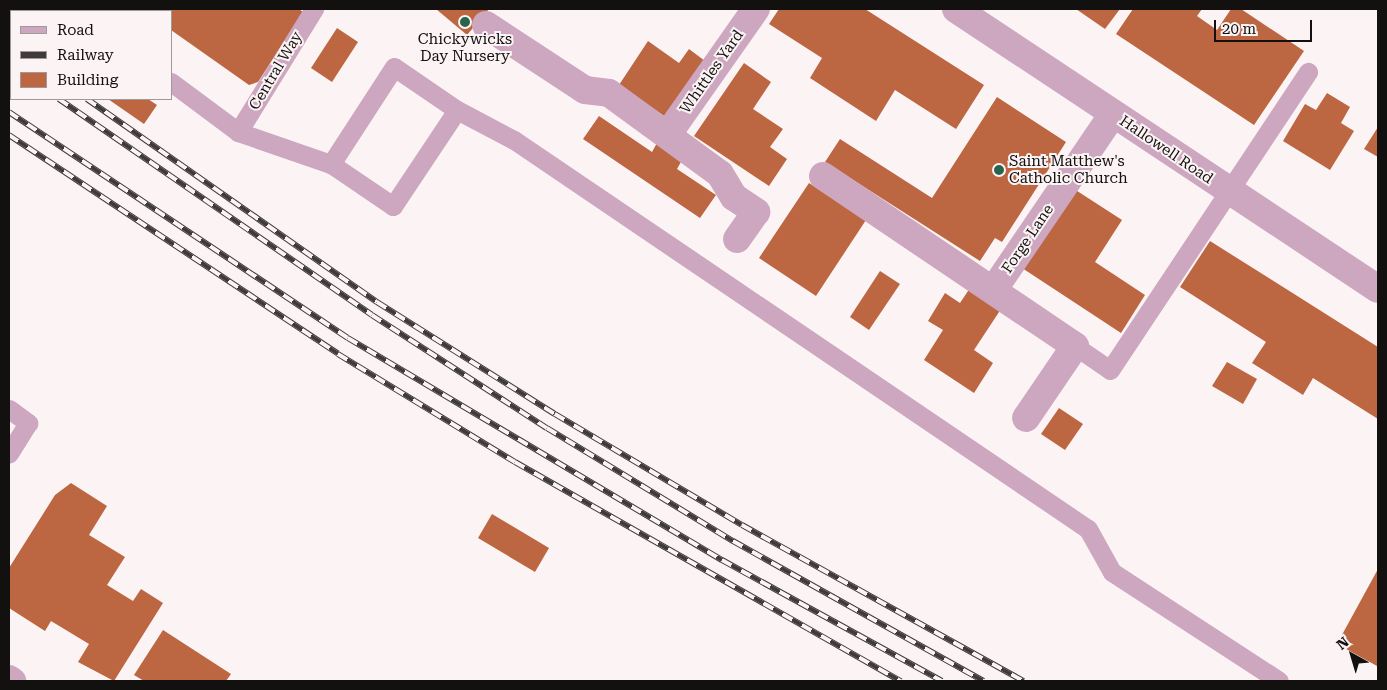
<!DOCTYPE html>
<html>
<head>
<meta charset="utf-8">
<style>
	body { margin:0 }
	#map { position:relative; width:1387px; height:690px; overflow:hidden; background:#fcf4f4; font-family:"Roboto Serif",serif }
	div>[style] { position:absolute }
	.building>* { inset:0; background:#bc6642 }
	.service>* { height:19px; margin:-9.5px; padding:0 9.5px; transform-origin:9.5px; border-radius:9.5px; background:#cda7bf }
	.minor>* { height:28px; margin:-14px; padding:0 14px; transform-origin:14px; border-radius:14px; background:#cda7bf }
	.rail>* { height:5.5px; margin-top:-2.75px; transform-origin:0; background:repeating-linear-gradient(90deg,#fcf4f4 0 11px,#3f3b3b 0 22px); box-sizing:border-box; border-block:1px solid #3f3b3b }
	.dots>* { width:14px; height:14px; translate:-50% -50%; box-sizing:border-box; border:2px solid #fcf4f4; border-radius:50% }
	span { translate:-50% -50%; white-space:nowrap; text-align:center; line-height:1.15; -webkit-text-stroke:4px #fcf4f4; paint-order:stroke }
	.poi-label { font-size:15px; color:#131010 }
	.left { translate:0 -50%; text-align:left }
	.street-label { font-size:15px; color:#131010 }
	.frame { position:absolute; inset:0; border:10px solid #131010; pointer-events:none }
	.legend { position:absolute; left:10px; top:10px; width:162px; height:90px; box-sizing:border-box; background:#fcf4f4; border:1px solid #9f9999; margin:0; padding:6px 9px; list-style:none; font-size:15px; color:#131010 }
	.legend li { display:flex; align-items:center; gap:10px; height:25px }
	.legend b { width:25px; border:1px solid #9f9999 }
	.north { position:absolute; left:1327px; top:630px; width:50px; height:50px; -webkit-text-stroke:4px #fcf4f4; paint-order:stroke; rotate:321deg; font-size:14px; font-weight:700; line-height:20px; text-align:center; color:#131010 }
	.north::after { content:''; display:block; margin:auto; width:18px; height:22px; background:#131010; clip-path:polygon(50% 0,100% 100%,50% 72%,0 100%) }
	.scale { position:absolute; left:1214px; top:20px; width:98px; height:22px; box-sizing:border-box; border:2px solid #131010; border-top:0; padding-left:6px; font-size:15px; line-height:18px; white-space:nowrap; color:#131010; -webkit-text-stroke:4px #fcf4f4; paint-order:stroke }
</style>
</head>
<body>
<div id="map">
	<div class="building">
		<div style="clip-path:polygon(9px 9px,26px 11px,11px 11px,11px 28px)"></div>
		<div style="clip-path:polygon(141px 9px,299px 9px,303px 12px,258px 82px,249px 85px,171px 30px,171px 11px)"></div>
		<div style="clip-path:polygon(436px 9px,489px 9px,467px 35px)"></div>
		<div style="clip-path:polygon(779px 9px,865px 9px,984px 85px,956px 129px,895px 90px,876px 121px,810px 78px,822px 58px,769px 24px)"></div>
		<div style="clip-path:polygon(1076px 9px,1120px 9px,1105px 29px)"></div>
		<div style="clip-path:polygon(1133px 9px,1202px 9px,1197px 16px,1217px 30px,1231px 9px,1241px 9px,1304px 51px,1254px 125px,1116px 34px)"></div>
		<div style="clip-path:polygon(337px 28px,358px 42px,332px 82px,311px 68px)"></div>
		<div style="clip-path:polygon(648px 41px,679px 63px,689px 49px,709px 64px,670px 120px,619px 85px)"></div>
		<div style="clip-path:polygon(744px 63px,771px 82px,753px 109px,783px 129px,770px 147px,787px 159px,769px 186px,694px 136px)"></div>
		<div style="clip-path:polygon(1327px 93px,1350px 107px,1341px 123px,1354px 131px,1330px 170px,1283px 141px,1305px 104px,1316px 110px)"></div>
		<div style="clip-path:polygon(997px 97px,1066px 142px,1002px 242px,995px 238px,980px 261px,825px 162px,840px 139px,932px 198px)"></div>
		<div style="clip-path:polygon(108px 99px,148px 99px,157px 105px,144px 124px)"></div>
		<div style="clip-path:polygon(599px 116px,652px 152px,657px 143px,682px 160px,677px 169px,716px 195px,700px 218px,583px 139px)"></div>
		<div style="clip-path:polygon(1378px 127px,1378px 157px,1364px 149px)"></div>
		<div style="clip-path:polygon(809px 183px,866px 220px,816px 296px,759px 258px)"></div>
		<div style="clip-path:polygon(1071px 187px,1122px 220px,1095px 262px,1145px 295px,1121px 333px,1019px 266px)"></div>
		<div style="clip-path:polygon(1210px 241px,1378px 347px,1378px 419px,1313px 378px,1303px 395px,1252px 363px,1266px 342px,1180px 287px)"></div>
		<div style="clip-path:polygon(880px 271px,900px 284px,869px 330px,850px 317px)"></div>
		<div style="clip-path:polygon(970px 288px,1001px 309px,974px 350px,993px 363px,974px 393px,924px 360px,943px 330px,928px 321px,945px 293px,960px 303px)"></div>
		<div style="clip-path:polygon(1227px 362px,1257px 379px,1243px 404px,1212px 386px)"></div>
		<div style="clip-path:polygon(1059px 408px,1083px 424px,1065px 450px,1041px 434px)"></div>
		<div style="clip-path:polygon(71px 483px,107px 506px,89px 535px,125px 557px,107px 585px,133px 601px,141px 589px,163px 603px,114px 681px,78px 662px,89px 644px,51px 621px,45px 631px,9px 608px,9px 568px,55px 495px)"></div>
		<div style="clip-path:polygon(492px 514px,549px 548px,535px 572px,478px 538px)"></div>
		<div style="clip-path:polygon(1378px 569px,1378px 663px,1377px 666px,1337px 644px)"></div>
		<div style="clip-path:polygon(163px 630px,231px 674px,226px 681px,144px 681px,134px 675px)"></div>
	</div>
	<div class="service">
		<div style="left:75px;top:9px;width:4px;rotate:34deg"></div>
		<div style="left:171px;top:82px;width:84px;rotate:36.7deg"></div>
		<div style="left:238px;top:132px;width:98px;rotate:19deg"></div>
		<div style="left:331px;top:164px;width:75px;rotate:34.1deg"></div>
		<div style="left:393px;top:206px;width:115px;rotate:-56.3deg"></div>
		<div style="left:457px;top:110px;width:76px;rotate:-145.7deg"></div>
		<div style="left:394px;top:67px;width:116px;rotate:123deg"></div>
		<div style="left:457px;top:110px;width:64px;rotate:27.8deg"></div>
		<div style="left:514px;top:140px;width:693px;rotate:34.13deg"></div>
		<div style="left:1088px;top:529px;width:49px;rotate:60.8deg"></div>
		<div style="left:1112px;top:572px;width:199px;rotate:33.1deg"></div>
		<div style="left:238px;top:132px;width:145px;rotate:-58.3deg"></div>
		<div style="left:1075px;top:346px;width:42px;rotate:34.4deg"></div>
		<div style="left:1110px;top:370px;width:358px;rotate:-56.4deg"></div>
		<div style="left:9px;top:409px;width:24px;rotate:36deg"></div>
		<div style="left:28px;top:423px;width:36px;rotate:122deg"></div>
	</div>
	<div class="minor">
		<div style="left:956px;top:9px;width:506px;rotate:33.56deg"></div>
		<div style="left:486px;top:25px;width:118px;rotate:33.3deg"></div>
		<div style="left:585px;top:90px;width:24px;rotate:7deg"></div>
		<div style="left:609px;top:93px;width:137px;rotate:36.1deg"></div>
		<div style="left:720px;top:174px;width:27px;rotate:59deg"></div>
		<div style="left:734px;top:197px;width:27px;rotate:34deg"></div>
		<div style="left:756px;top:212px;width:33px;rotate:125deg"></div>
		<div style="left:668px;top:134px;width:153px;rotate:-54.9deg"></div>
		<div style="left:823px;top:176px;width:304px;rotate:34deg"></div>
		<div style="left:1075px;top:346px;width:87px;rotate:124.2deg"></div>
		<div style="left:994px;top:289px;width:212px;rotate:-55.8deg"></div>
		<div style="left:9px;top:679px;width:4px;rotate:34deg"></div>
	</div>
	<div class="rail">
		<div style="left:9px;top:42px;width:2px;rotate:27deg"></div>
		<div style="left:9px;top:62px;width:3px;rotate:45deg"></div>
		<div style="left:59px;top:99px;width:380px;rotate:34.6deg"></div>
		<div style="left:372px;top:315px;width:208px;rotate:32.9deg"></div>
		<div style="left:547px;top:428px;width:218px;rotate:31.3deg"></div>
		<div style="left:733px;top:541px;width:287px;rotate:29.2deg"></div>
		<div style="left:87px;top:99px;width:354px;rotate:35deg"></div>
		<div style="left:377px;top:302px;width:210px;rotate:32.2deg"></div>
		<div style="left:555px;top:414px;width:217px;rotate:30.7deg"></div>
		<div style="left:742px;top:525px;width:322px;rotate:29deg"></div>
		<div style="left:9px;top:112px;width:407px;rotate:33.7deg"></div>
		<div style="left:348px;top:338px;width:435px;rotate:30.7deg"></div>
		<div style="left:722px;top:560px;width:251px;rotate:28.8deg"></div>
		<div style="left:9px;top:135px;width:395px;rotate:33.6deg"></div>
		<div style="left:338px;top:354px;width:207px;rotate:31.4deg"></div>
		<div style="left:515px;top:462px;width:444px;rotate:29.6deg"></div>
	</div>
	<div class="dots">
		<div style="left:465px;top:22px;background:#27634d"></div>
		<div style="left:999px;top:170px;background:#27634d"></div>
	</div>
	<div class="poi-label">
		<span style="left:465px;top:48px">Chickywicks<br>Day Nursery</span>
		<span class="left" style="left:1009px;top:170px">Saint Matthew's<br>Catholic Church</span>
	</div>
	<div class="street-label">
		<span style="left:276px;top:71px;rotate:-59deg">Central Way</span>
		<span style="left:712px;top:72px;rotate:-55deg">Whittles Yard</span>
		<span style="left:1166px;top:150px;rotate:34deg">Hallowell Road</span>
		<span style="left:1028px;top:239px;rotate:-56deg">Forge Lane</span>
	</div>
	<div class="frame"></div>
	<ul class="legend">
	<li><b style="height:6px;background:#cda7bf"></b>Road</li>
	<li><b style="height:6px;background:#3f3b3b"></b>Railway</li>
	<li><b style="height:14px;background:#bc6642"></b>Building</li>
	</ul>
	<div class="north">N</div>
	<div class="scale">20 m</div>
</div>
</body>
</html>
